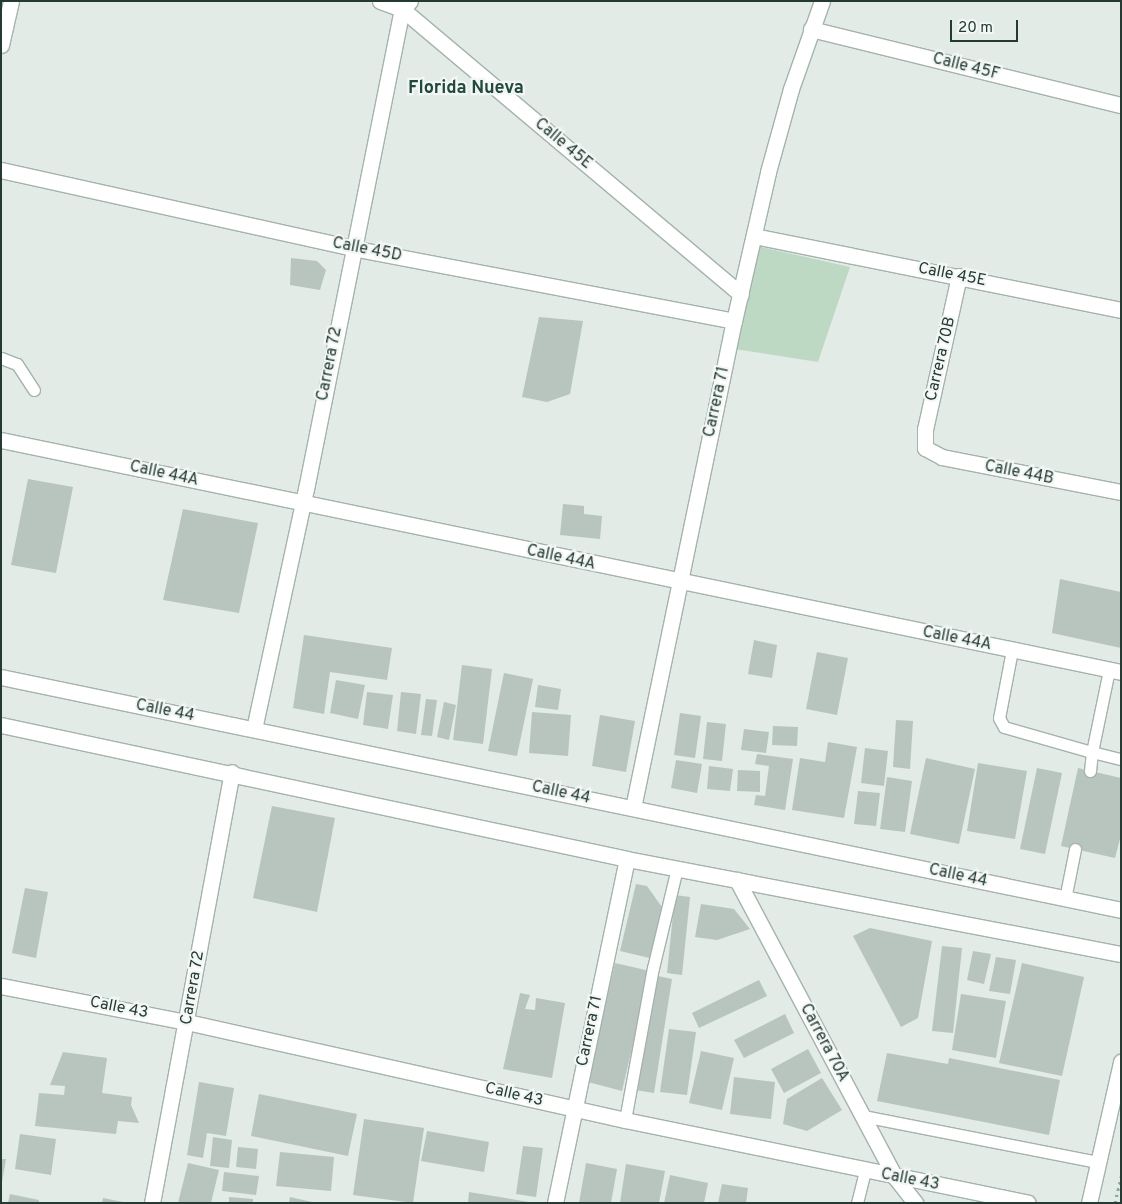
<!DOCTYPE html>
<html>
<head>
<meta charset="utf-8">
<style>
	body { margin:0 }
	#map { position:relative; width:1122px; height:1204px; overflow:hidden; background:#e2ebe6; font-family:Overpass,sans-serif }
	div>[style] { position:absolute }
	.green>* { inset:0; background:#bdd9c4 }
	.building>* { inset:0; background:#b8c5bf }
	.path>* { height:3px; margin-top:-1.5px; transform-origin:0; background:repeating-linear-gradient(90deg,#86ab9e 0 2.5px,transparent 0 6.5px) }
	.roads { filter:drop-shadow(1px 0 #a5b2ad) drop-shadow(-1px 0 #a5b2ad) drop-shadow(0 1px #a5b2ad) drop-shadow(0 -1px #a5b2ad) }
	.service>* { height:11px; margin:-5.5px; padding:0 5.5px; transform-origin:5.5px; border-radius:5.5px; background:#fff }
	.minor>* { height:15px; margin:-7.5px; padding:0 7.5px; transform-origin:7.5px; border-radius:7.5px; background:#fff }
	.tertiary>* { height:15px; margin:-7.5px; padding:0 7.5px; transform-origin:7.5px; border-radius:7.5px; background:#fff }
	.secondary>* { height:15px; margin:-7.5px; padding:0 7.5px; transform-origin:7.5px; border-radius:7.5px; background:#fff }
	span { translate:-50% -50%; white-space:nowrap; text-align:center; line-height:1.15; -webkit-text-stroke:4.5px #f2f7f5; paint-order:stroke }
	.street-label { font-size:16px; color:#243a33 }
	.neighbourhood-label { font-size:18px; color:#22493e; font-weight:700 }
	.frame { position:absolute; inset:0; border:2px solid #243a33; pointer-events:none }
	.scale { position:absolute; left:950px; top:20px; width:68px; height:22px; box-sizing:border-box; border:2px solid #243a33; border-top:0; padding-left:6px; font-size:15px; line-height:18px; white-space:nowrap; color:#243a33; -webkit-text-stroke:4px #f2f7f5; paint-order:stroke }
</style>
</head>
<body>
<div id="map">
	<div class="green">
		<div style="clip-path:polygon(757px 246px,850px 267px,818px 362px,735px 349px)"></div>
	</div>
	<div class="building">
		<div style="clip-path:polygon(291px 258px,317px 261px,326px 270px,320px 290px,290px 285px)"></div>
		<div style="clip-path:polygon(539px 317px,583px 321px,570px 394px,547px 402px,522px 397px)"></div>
		<div style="clip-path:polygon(28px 479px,73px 487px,56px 573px,11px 565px)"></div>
		<div style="clip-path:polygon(563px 504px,584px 506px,584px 514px,602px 516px,600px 539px,560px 535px)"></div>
		<div style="clip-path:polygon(183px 509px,258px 523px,239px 613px,163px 600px)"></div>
		<div style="clip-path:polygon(1060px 579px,1121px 592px,1121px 648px,1052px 633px)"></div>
		<div style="clip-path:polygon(304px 635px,392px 648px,387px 680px,330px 672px,324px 714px,293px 708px)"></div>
		<div style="clip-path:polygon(754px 640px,777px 645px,772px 678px,748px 674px)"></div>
		<div style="clip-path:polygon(817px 652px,848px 658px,837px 715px,806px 709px)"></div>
		<div style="clip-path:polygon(462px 665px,492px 669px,483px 744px,453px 740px)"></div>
		<div style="clip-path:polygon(504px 673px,533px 679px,517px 756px,488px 751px)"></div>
		<div style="clip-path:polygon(336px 680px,365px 685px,358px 719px,330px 713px)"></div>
		<div style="clip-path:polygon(538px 685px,561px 689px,558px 710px,535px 707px)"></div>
		<div style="clip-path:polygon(367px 692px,393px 695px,388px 729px,363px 725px)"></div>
		<div style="clip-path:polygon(401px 692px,421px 694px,416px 734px,397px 731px)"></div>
		<div style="clip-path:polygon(426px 699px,437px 700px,432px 736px,421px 735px)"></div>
		<div style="clip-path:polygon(444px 702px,456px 705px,449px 740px,437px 737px)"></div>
		<div style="clip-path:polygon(532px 712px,571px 715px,568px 756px,529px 753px)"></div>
		<div style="clip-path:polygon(680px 713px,701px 716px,695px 758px,674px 755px)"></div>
		<div style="clip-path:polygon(600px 715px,635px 721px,626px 772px,592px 766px)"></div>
		<div style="clip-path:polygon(896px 720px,913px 721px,910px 769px,893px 767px)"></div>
		<div style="clip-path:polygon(707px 722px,726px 724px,722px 761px,703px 759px)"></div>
		<div style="clip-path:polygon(773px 726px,798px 727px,797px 746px,772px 745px)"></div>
		<div style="clip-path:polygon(744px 729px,769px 732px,766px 753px,741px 750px)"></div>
		<div style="clip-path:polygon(828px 742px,857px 747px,844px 818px,792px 810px,800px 758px,825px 762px)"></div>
		<div style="clip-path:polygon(865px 748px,888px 751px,884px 786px,861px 783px)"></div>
		<div style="clip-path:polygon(757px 754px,793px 759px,785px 810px,754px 805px,756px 795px,765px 796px,769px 766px,755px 764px)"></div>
		<div style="clip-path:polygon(926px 758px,975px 769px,959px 844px,910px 834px)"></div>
		<div style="clip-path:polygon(676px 760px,702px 764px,697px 793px,671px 788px)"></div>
		<div style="clip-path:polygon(978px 763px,1027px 771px,1015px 839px,967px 831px)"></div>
		<div style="clip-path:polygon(709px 766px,733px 769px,730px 791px,707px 789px)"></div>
		<div style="clip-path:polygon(1037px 768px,1062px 773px,1045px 854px,1020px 849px)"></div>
		<div style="clip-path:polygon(1078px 768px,1121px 778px,1121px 835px,1115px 858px,1061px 846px)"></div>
		<div style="clip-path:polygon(738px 770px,760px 771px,760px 792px,737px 791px)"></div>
		<div style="clip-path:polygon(887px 777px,912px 781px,905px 832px,880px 829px)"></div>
		<div style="clip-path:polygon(858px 791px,880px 793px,876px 826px,854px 824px)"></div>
		<div style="clip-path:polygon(272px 806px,335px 818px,317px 912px,253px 898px)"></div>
		<div style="clip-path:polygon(636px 884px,647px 886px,664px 910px,654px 959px,620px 951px)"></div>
		<div style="clip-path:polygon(25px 888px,48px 892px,36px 958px,12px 953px)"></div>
		<div style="clip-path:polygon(675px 895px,690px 897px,682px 975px,667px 973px)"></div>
		<div style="clip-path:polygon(701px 904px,734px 909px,750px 929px,717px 940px,695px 937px)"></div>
		<div style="clip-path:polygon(870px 928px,932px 941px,918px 1018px,901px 1027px,853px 936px)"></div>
		<div style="clip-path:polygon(942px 946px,962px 948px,953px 1033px,932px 1031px)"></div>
		<div style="clip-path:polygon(973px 951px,991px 954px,984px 984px,967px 980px)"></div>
		<div style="clip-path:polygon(996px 957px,1016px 960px,1010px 994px,989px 991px)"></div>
		<div style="clip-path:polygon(615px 963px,650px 971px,622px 1091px,588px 1082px)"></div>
		<div style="clip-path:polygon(1022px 963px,1084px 977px,1062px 1076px,999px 1063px)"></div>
		<div style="clip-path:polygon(653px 975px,672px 979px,654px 1093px,635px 1090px)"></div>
		<div style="clip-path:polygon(759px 980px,767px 996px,699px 1028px,692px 1013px)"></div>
		<div style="clip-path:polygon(520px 993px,530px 995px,525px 1009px,535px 1010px,536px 998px,565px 1003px,552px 1078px,503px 1069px)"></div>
		<div style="clip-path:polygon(961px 994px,1006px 1001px,996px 1058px,952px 1050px)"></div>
		<div style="clip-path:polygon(785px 1014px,794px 1033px,744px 1058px,734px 1040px)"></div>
		<div style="clip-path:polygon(669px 1029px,696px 1032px,687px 1095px,660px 1092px)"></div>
		<div style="clip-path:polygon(808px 1049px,821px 1073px,784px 1093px,771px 1069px)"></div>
		<div style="clip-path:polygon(701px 1051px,734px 1058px,722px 1110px,689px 1103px)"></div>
		<div style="clip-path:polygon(63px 1052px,107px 1058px,102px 1093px,132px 1097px,131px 1105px,139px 1123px,118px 1121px,116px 1134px,35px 1126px,39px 1093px,64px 1095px,65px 1086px,50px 1085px)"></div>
		<div style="clip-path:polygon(887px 1053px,948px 1064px,949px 1058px,1060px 1080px,1049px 1135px,877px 1101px)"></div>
		<div style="clip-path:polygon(734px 1077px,775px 1082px,771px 1119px,730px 1114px)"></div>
		<div style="clip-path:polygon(822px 1078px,842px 1110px,807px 1131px,783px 1124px,787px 1099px)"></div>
		<div style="clip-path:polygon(199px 1082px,234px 1088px,226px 1136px,207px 1133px,203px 1158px,187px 1155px)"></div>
		<div style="clip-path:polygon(259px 1094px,357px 1114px,348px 1156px,251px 1136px)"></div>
		<div style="clip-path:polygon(364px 1119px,424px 1128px,413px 1203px,353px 1195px)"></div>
		<div style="clip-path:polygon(427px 1131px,489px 1142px,484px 1172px,421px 1161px)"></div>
		<div style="clip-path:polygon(20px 1134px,56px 1139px,51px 1175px,15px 1169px)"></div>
		<div style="clip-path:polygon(213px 1137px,232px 1140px,229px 1168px,210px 1166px)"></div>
		<div style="clip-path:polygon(523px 1146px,543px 1148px,536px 1197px,516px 1194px)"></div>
		<div style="clip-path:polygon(238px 1147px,258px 1149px,256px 1169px,236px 1167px)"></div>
		<div style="clip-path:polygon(280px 1152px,334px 1157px,331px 1191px,276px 1186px)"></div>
		<div style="clip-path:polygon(1px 1159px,6px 1159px,2px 1182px,1px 1182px)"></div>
		<div style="clip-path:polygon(188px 1163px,219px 1170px,211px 1203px,178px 1203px)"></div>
		<div style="clip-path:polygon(586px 1163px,617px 1169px,611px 1203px,579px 1203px)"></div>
		<div style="clip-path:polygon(626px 1164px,665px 1171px,659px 1203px,620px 1203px)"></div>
		<div style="clip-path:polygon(224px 1172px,259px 1176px,256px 1195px,222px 1191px)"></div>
		<div style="clip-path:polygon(670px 1175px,708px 1183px,704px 1203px,664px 1203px)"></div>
		<div style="clip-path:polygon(722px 1184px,748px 1188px,746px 1203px,718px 1203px)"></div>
		<div style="clip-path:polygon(469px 1192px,529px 1202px,529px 1203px,468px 1203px)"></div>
		<div style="clip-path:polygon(10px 1194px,39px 1200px,39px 1203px,8px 1203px)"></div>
		<div style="clip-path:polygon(229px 1197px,253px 1199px,253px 1203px,229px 1203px)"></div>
		<div style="clip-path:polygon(290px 1197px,312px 1202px,312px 1203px,289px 1203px)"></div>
		<div style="clip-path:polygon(103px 1198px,123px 1202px,123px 1203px,102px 1203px)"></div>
	</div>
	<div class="path">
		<div style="left:1115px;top:1203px;width:28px;rotate:-77deg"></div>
	</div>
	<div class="roads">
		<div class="service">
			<div style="left:1px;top:358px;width:17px;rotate:21deg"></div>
			<div style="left:17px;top:364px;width:31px;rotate:57deg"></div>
			<div style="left:1012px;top:650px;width:69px;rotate:100.8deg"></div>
			<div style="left:999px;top:718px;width:10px;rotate:61deg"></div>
			<div style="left:1004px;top:727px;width:91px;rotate:15.9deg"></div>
			<div style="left:1092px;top:752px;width:84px;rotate:-78.3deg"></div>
			<div style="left:1090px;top:771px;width:19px;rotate:-84deg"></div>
			<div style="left:1092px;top:752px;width:30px;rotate:14deg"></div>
			<div style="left:1065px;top:899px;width:51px;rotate:-78.7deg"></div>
			<div style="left:863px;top:1116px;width:239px;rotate:11.1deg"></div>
			<div style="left:625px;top:1120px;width:155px;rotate:-79.6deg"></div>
			<div style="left:653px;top:968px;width:103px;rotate:-76.5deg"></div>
			<div style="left:857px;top:1203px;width:33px;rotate:-76deg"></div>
		</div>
		<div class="minor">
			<div style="left:380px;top:1px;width:23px;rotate:20deg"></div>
			<div style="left:402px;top:9px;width:443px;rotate:40.1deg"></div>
			<div style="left:811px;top:29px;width:319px;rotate:13.8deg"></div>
			<div style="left:1px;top:170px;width:360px;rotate:12.5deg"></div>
			<div style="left:352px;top:248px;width:389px;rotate:10.8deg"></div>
			<div style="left:754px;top:236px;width:374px;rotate:11.4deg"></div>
			<div style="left:959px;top:276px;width:157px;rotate:102.5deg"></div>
			<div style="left:925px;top:429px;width:19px;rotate:90deg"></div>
			<div style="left:925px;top:448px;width:19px;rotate:28deg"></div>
			<div style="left:942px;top:457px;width:182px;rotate:11.1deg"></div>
			<div style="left:254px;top:729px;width:246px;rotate:-77.8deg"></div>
			<div style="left:306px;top:489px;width:490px;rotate:-78.7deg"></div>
			<div style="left:402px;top:9px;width:11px;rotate:-45deg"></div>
			<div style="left:633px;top:808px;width:497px;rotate:-78.3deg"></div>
			<div style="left:734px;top:321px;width:153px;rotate:-77.1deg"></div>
			<div style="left:768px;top:172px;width:86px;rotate:-74.5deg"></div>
			<div style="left:791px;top:89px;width:93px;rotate:-70.6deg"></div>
			<div style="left:737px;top:880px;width:336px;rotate:62deg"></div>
			<div style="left:895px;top:1177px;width:33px;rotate:52deg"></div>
			<div style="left:152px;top:1203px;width:438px;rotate:-79.5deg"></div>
			<div style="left:555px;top:1203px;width:351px;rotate:-78.2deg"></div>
		</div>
		<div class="tertiary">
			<div style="left:1px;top:45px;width:45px;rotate:-77.2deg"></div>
			<div style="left:1px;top:440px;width:1144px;rotate:11.7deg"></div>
			<div style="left:1px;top:986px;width:189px;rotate:11deg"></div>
			<div style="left:187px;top:1022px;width:449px;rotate:12.6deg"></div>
			<div style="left:625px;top:1120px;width:411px;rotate:11.6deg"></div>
			<div style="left:1089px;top:1203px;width:145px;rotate:-77.2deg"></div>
		</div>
		<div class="secondary">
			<div style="left:1px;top:677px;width:1144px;rotate:11.75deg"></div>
			<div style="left:1px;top:725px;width:640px;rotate:12.08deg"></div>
			<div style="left:627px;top:859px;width:503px;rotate:10.89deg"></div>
		</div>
	</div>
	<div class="street-label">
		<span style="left:966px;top:67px;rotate:14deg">Calle 45F</span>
		<span style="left:563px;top:144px;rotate:40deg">Calle 45E</span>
		<span style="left:367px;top:250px;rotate:11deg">Calle 45D</span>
		<span style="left:952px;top:275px;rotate:11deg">Calle 45E</span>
		<span style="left:941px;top:359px;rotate:-77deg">Carrera 70B</span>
		<span style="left:330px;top:364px;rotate:-79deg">Carrera 72</span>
		<span style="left:717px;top:402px;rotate:-78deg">Carrera 71</span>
		<span style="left:1019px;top:473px;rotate:11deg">Calle 44B</span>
		<span style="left:164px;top:474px;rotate:12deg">Calle 44A</span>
		<span style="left:561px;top:558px;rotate:12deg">Calle 44A</span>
		<span style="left:957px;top:639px;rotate:11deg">Calle 44A</span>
		<span style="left:165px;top:711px;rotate:11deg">Calle 44</span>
		<span style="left:561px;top:793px;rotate:12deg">Calle 44</span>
		<span style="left:958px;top:876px;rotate:12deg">Calle 44</span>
		<span style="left:193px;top:988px;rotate:-80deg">Carrera 72</span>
		<span style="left:119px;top:1008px;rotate:11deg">Calle 43</span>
		<span style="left:590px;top:1031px;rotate:-78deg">Carrera 71</span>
		<span style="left:824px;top:1043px;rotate:62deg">Carrera 70A</span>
		<span style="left:514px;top:1095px;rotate:13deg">Calle 43</span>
		<span style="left:910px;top:1180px;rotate:11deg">Calle 43</span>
	</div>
	<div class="neighbourhood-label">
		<span style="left:466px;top:89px">Florida Nueva</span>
	</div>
	<div class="frame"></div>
	<div class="scale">20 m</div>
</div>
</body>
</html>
